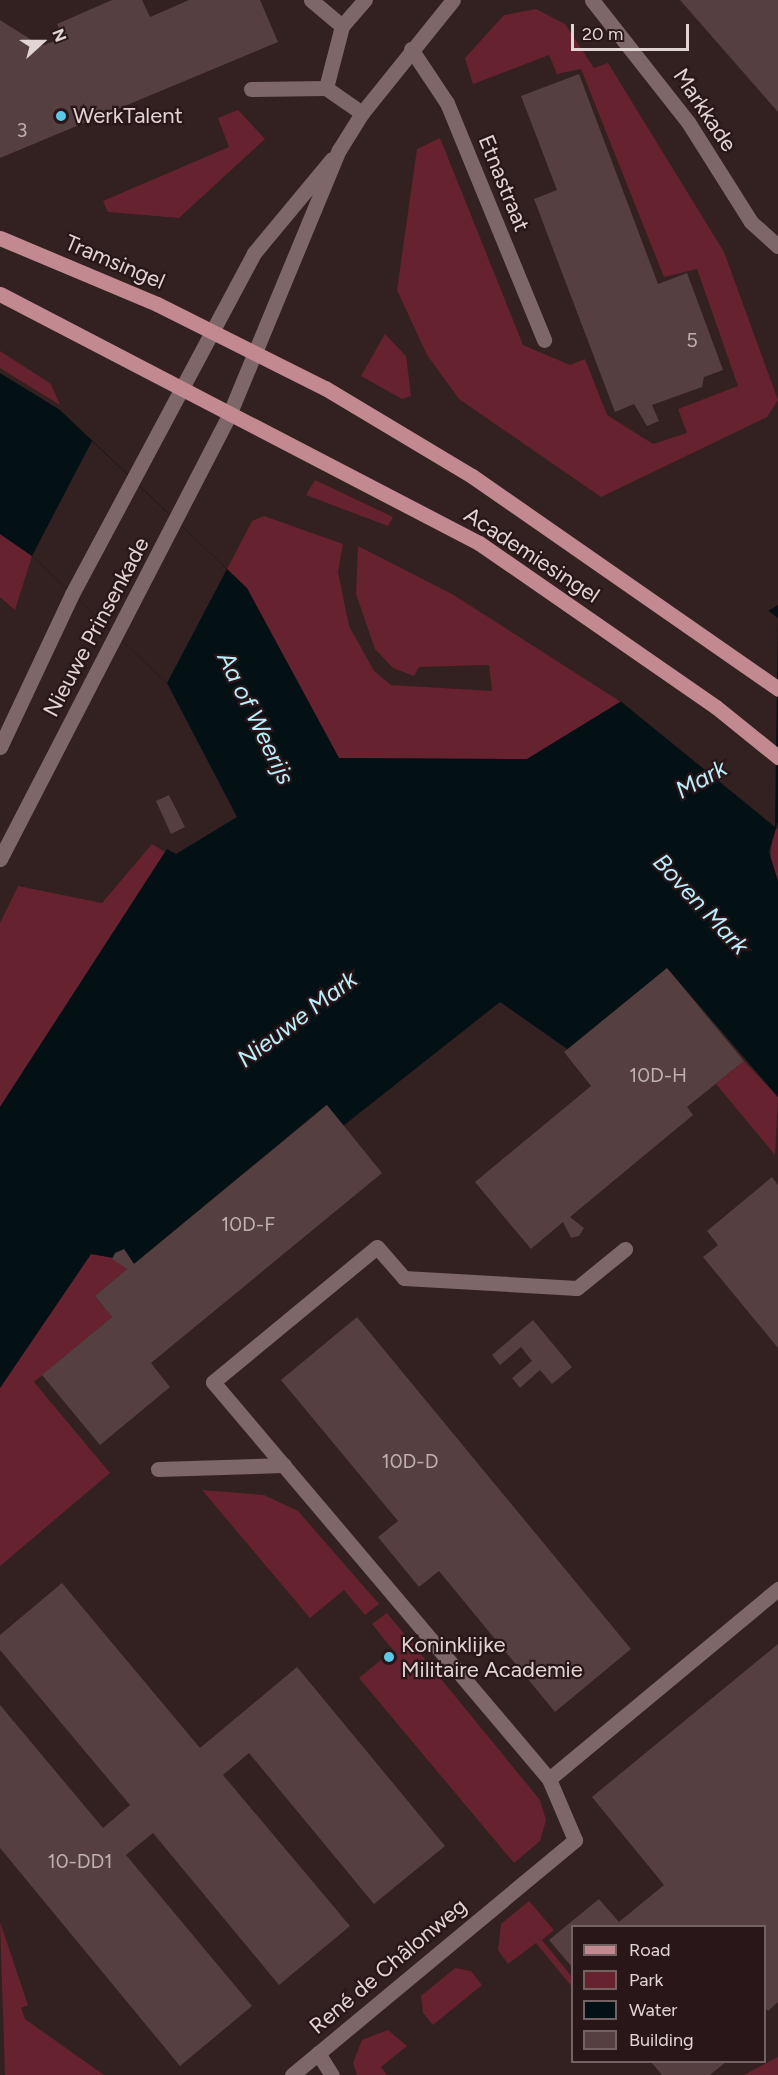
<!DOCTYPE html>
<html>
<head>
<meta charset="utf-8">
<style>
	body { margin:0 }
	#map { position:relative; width:778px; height:2075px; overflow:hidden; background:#332021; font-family:Figtree,sans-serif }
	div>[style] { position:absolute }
	.green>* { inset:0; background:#66222e }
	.water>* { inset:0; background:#031115 }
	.pier>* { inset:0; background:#332021 }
	.building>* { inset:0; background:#553f41 }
	.minor>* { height:15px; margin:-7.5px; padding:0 7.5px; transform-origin:7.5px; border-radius:7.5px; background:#7e6769 }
	.major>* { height:15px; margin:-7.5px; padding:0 7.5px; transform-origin:7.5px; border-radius:7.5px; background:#c28a90 }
	.dots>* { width:16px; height:16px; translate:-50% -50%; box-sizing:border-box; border:3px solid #281618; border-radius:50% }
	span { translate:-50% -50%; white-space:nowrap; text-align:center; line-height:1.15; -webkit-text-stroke:4.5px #281618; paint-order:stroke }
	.number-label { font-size:20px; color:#bfafb0 }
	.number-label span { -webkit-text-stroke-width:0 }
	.street-label { font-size:22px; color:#e2d4d5 }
	.poi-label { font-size:22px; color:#e2d4d5 }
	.left { translate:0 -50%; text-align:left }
	.water-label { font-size:24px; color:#b9efff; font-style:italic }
	.legend { position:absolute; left:571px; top:1925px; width:195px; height:138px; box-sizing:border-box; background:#281618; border:2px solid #726264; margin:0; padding:8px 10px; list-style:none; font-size:18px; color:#e2d4d5 }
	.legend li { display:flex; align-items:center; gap:12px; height:30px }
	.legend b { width:30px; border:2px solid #726264 }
	.north { position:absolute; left:12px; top:12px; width:60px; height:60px; -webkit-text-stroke:4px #281618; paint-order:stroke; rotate:69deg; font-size:16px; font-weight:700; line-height:24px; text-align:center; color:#e2d4d5 }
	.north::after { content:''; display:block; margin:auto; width:21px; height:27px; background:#e2d4d5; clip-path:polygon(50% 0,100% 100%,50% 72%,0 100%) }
	.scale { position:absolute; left:571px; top:24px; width:118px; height:27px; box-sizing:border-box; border:3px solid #e2d4d5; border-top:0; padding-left:8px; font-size:18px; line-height:21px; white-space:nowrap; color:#e2d4d5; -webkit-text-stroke:4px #281618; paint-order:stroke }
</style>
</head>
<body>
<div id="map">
	<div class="green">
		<div style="clip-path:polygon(536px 9px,565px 24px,594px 68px,608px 63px,724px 252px,778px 400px,767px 417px,601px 497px,459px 399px,427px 355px,397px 290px,417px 149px,440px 138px,523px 345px,570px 365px,585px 359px,607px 415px,653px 444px,687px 433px,678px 409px,738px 386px,697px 269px,664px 277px,581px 69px,557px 74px,549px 55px,473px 84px,465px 58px,504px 15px)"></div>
		<div style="clip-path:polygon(238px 110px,265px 139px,179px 218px,108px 212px,103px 201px,229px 147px,218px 118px)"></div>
		<div style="clip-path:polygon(385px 334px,406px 356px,411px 396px,402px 399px,361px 376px)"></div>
		<div style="clip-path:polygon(0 351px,51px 384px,60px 405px,0 368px)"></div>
		<div style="clip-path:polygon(315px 480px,393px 517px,388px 526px,306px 495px)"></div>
		<div style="clip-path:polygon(264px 516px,343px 544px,338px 572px,349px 626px,374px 671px,391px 685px,492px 691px,489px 665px,419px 667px,414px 676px,393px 668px,375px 649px,356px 594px,358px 546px,452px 594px,621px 702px,527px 759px,339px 758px,247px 589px,227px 569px,252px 521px)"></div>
		<div style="clip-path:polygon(0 534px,32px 556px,15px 610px,0 597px)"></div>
		<div style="clip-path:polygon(773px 825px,778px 830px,778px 881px,770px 866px)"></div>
		<div style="clip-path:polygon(152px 844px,165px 852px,0 1107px,0 923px,18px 886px,102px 903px)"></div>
		<div style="clip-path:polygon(744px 1061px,778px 1097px,775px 1155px,716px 1084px)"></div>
		<div style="clip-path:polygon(91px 1254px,114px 1258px,127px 1269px,95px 1296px,112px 1317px,34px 1382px,110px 1473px,0 1566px,0 1388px)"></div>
		<div style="clip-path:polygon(202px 1490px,264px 1495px,298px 1511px,379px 1604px,365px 1615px,344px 1590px,310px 1618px)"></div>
		<div style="clip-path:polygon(387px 1613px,540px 1800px,546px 1820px,540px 1841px,514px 1863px,359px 1678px,393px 1650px,372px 1624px)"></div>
		<div style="clip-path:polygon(529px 1901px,554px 1930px,542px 1940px,572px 1977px,572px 1987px,536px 1943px,508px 1964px,498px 1950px,501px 1924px)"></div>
		<div style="clip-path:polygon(0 1922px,28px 2005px,21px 2008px,25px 2019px,104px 2075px,5px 2075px)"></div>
		<div style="clip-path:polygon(455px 1968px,471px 1971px,482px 1985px,433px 2025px,423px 2013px,421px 1996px)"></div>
		<div style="clip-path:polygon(388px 2030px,407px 2046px,381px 2067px,387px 2075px,357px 2075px,353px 2063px,362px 2040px)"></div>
		<div style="clip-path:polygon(778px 2057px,778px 2075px,744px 2075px,774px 2059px)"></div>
	</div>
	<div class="water">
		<div style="clip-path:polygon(0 373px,60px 410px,247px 588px,339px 758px,527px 759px,778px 605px,778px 822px,769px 852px,778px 881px,778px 1097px,667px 968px,570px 1051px,500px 1002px,343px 1126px,326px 1105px,134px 1264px,124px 1249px,114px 1258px,91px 1254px,0 1388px,0 1107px,167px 849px,176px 854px,237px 817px,167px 683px,32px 556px,0 534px)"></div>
	</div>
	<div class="pier">
		<div style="clip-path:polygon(92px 441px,227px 569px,167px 683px,32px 556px)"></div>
		<div style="clip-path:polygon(766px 609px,778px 618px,775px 827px,619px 700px)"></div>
	</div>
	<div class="building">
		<div style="clip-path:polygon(112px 0,142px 0,150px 17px,189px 0,260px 0,278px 42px,0 158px,0 20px,41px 46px,63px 38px,57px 24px)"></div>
		<div style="clip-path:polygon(680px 0,778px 0,778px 112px)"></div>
		<div style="clip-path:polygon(579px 74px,658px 284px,687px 273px,723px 370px,704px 377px,702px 387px,652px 405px,659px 421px,647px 426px,634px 404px,615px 412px,534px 199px,557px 190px,521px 96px)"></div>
		<div style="clip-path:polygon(169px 795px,185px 827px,171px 834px,156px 801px)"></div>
		<div style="clip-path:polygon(667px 968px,744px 1061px,687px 1107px,693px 1115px,570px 1217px,584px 1228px,579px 1236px,571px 1238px,563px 1222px,531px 1249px,475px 1182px,591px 1086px,564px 1052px)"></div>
		<div style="clip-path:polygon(327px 1105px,382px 1173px,151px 1363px,170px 1387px,100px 1445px,42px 1375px,112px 1317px,95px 1296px,127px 1269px,112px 1259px,115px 1253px,124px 1249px,134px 1264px)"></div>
		<div style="clip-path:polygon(772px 1177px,778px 1185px,778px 1348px,703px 1257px,718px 1245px,707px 1231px)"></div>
		<div style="clip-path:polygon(357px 1317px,631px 1649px,555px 1712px,439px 1571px,419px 1587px,378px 1537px,398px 1521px,281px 1380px)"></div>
		<div style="clip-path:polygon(533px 1320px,572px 1367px,552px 1384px,540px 1370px,520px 1388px,512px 1378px,532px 1361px,521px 1347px,500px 1365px,492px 1355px)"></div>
		<div style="clip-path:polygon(62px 1583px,200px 1748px,297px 1667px,445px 1846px,374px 1904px,249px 1753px,223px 1775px,350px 1926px,279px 1985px,153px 1833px,126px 1855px,252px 2006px,180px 2066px,0 1848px,0 1705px,103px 1828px,130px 1805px,0 1650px,0 1635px)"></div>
		<div style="clip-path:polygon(778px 1644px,778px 2002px,768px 2011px,764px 2007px,764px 1926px,572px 1926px,572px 1967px,549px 1940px,599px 1899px,619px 1922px,664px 1885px,592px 1797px)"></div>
		<div style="clip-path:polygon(651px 2062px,726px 2062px,710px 2075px,662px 2075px)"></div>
	</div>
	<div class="minor">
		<div style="left:311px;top:0;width:40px;rotate:40deg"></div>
		<div style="left:342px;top:26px;width:64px;rotate:104.5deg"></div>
		<div style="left:592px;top:0;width:155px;rotate:51.8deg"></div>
		<div style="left:688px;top:122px;width:118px;rotate:57.8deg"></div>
		<div style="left:751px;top:222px;width:36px;rotate:42deg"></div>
		<div style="left:342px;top:26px;width:35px;rotate:-49deg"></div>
		<div style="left:411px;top:49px;width:65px;rotate:56.3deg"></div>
		<div style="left:447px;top:103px;width:256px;rotate:67.7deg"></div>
		<div style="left:251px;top:89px;width:75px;rotate:-0.8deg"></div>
		<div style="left:326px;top:88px;width:44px;rotate:34.8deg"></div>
		<div style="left:0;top:747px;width:169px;rotate:-64.8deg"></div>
		<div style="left:72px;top:594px;width:387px;rotate:-61.9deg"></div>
		<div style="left:254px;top:253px;width:122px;rotate:-50.3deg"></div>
		<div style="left:0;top:859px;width:500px;rotate:-62.7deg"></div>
		<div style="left:229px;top:415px;width:287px;rotate:-67.5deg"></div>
		<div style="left:339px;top:150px;width:44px;rotate:-58.1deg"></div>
		<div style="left:362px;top:113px;width:145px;rotate:-51.2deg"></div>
		<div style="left:158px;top:1469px;width:126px;rotate:-1.8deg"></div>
		<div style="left:549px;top:1779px;width:298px;rotate:-39.7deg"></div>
		<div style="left:318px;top:2053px;width:26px;rotate:58deg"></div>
		<div style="left:292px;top:2075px;width:368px;rotate:-39.7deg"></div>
		<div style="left:575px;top:1840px;width:66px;rotate:-113.1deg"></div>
		<div style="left:549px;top:1779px;width:520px;rotate:-130.24deg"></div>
		<div style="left:213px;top:1382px;width:212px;rotate:-39.5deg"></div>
		<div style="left:377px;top:1247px;width:41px;rotate:48.9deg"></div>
		<div style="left:404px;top:1278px;width:173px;rotate:3.3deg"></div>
		<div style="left:577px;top:1288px;width:62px;rotate:-39.1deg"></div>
	</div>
	<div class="major">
		<div style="left:0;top:238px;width:170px;rotate:22.8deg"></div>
		<div style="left:157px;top:304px;width:188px;rotate:26.6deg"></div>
		<div style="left:325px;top:388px;width:171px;rotate:30.9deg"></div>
		<div style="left:472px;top:476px;width:373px;rotate:34.8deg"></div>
		<div style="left:0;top:294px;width:540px;rotate:27.47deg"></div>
		<div style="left:479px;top:543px;width:288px;rotate:34.7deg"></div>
		<div style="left:716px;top:707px;width:80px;rotate:38.9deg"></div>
	</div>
	<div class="dots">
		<div style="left:61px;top:116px;background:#5ac8e6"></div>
		<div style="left:389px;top:1657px;background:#5ac8e6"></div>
	</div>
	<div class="number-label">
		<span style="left:22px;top:130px">3</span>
		<span style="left:692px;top:340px">5</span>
		<span style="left:658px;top:1075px">10D-H</span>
		<span style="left:248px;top:1224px">10D-F</span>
		<span style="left:410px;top:1461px">10D-D</span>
		<span style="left:80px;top:1861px">10-DD1</span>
	</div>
	<div class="street-label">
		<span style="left:705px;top:110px;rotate:56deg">Markkade</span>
		<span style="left:504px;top:183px;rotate:68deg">Etnastraat</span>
		<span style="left:115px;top:262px;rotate:23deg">Tramsingel</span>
		<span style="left:532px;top:555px;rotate:33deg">Academiesingel</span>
		<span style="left:96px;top:627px;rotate:-62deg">Nieuwe Prinsenkade</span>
		<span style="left:388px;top:1966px;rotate:-40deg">René de Châlonweg</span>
	</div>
	<div class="poi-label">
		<span class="left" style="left:73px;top:116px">WerkTalent</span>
		<span class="left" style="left:401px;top:1657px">Koninklijke<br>Militaire Academie</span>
	</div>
	<div class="water-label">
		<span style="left:256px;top:718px;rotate:64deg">Aa of Weerijs</span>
		<span style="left:701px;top:779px;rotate:-29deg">Mark</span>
		<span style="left:701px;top:904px;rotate:47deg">Boven Mark</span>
		<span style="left:297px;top:1019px;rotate:-37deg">Nieuwe Mark</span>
	</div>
	<ul class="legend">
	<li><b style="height:8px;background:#c28a90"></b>Road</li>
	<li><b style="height:16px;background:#66222e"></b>Park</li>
	<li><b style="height:16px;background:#031115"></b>Water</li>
	<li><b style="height:16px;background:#553f41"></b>Building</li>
	</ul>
	<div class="north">N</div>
	<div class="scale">20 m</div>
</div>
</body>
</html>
